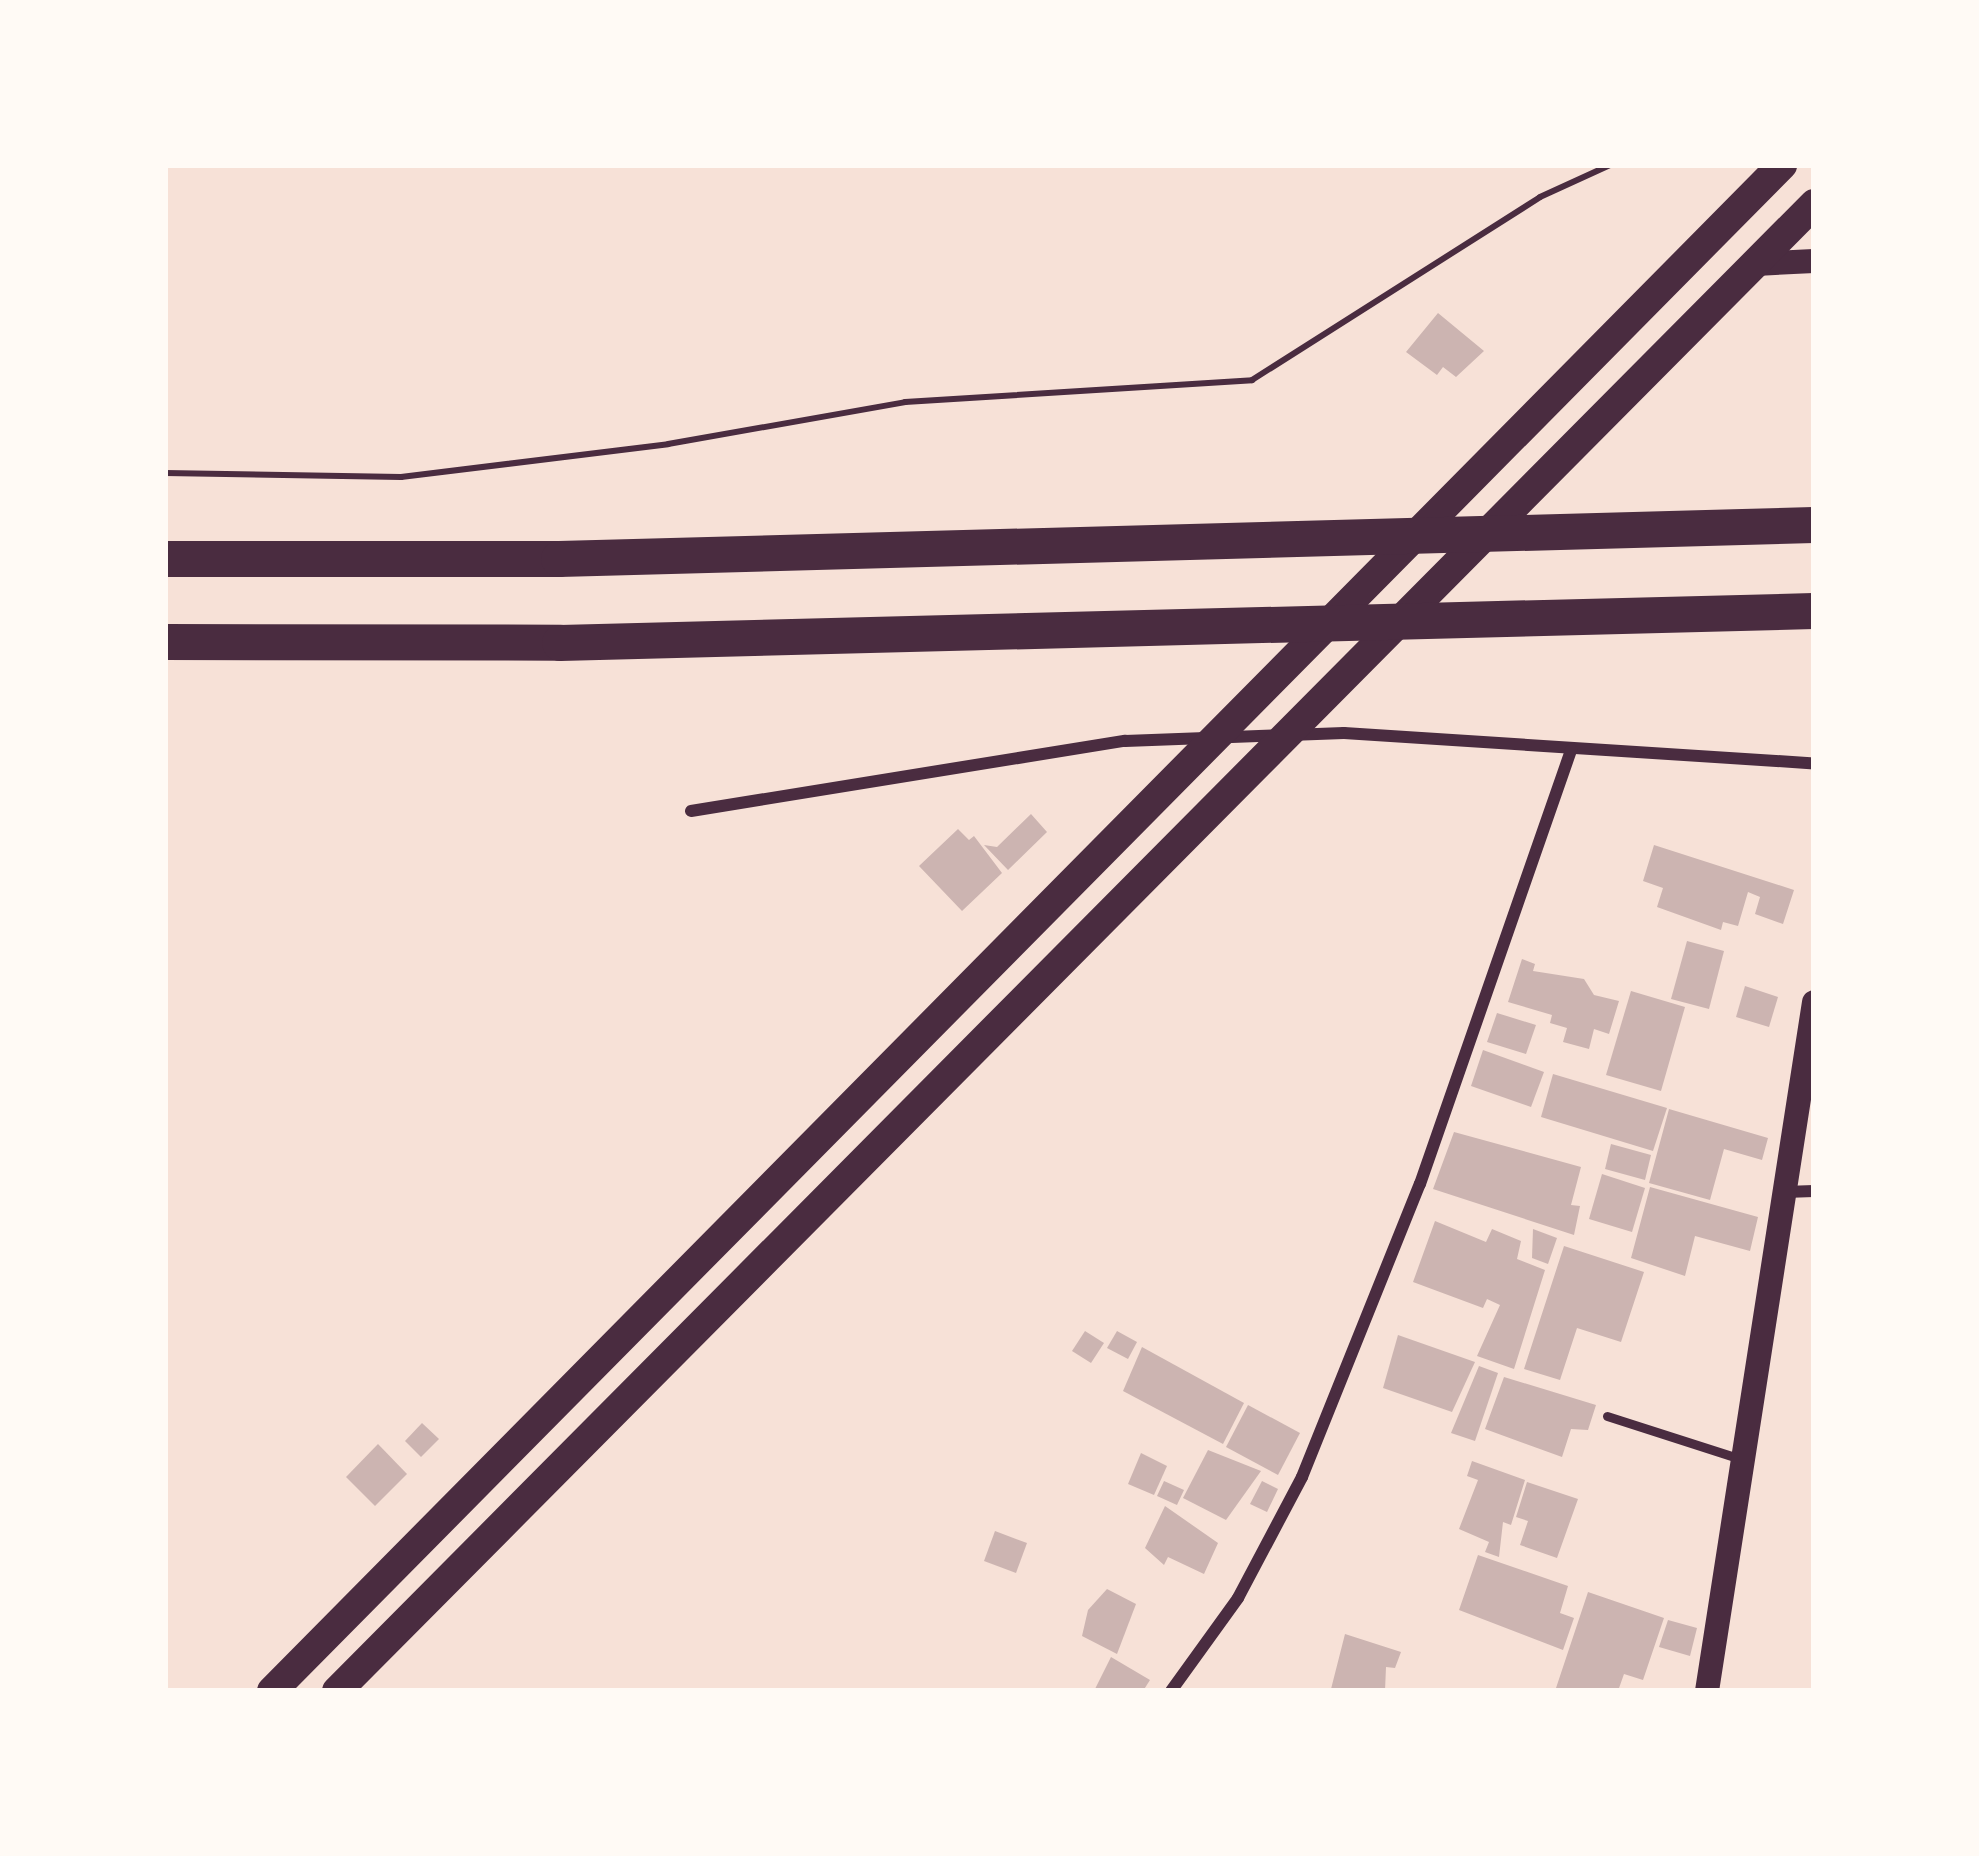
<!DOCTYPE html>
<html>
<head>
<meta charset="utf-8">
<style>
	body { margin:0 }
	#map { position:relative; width:1979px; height:1856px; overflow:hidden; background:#f7e1d7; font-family:"Space Grotesk",sans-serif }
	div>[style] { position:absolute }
	.building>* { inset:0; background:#ccb4b1 }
	.path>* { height:6px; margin:-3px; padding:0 3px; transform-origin:3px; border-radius:3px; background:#4a2c40 }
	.service>* { height:9px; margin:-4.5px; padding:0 4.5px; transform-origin:4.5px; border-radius:4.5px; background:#4a2c40 }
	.minor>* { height:12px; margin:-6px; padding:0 6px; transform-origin:6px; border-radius:6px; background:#4a2c40 }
	.secondary>* { height:24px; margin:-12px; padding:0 12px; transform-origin:12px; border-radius:12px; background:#4a2c40 }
	.primary>* { height:30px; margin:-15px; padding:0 15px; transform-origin:15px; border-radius:15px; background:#4a2c40 }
	.motorway>* { height:36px; margin:-18px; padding:0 18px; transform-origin:18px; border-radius:18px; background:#4a2c40 }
	span { translate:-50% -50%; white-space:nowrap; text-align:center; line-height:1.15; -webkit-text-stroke:12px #fffaf5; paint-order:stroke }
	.frame { position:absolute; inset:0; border:168px solid #fffaf5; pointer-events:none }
</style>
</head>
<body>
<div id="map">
	<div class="building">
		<div style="clip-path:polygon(1438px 313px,1484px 351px,1456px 377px,1443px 367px,1437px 375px,1406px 352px)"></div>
		<div style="clip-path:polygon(1031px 814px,1047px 832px,1008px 870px,984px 845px,997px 847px)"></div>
		<div style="clip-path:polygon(958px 829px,969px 840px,974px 836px,1002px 873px,962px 911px,919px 866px)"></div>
		<div style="clip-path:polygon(1654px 845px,1794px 890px,1783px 924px,1755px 914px,1760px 897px,1748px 892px,1738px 926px,1723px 922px,1721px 930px,1657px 907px,1663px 888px,1643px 881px)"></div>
		<div style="clip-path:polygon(1687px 941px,1724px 951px,1709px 1009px,1671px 999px)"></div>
		<div style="clip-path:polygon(1522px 959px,1535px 964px,1533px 971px,1584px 979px,1594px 995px,1619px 1001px,1609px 1034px,1594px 1029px,1589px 1049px,1563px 1042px,1567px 1028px,1550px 1023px,1552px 1015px,1508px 1002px)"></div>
		<div style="clip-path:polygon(1745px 986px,1778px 997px,1769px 1027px,1736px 1017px)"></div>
		<div style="clip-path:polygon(1631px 991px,1685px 1007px,1661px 1091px,1606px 1075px)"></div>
		<div style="clip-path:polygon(1497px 1013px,1536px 1025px,1526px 1054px,1487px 1042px)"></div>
		<div style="clip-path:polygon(1483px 1050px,1544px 1072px,1531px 1107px,1471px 1086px)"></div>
		<div style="clip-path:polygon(1553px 1074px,1667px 1108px,1653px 1151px,1541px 1117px)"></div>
		<div style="clip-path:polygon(1669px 1109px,1768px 1138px,1762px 1160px,1724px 1149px,1710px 1200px,1649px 1183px)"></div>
		<div style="clip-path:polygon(1454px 1132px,1581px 1167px,1571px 1205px,1580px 1206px,1574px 1235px,1433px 1189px)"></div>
		<div style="clip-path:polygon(1611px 1144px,1651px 1155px,1645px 1180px,1605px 1169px)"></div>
		<div style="clip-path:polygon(1602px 1174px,1645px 1188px,1632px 1232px,1589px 1219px)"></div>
		<div style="clip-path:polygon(1650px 1187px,1758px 1217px,1750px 1251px,1695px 1236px,1685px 1276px,1631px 1258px)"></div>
		<div style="clip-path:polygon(1435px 1221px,1486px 1242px,1492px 1229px,1521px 1241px,1517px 1259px,1545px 1270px,1514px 1369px,1477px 1356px,1500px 1305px,1487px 1299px,1483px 1308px,1413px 1282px)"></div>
		<div style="clip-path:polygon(1533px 1229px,1557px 1238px,1548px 1264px,1532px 1258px)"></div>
		<div style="clip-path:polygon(1564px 1246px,1644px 1272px,1621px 1342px,1577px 1328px,1560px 1380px,1524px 1369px)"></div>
		<div style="clip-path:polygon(1085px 1331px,1104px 1343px,1091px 1363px,1072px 1351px)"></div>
		<div style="clip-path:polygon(1117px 1331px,1137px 1342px,1128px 1359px,1107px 1348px)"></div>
		<div style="clip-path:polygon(1398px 1335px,1475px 1362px,1452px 1412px,1383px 1388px)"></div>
		<div style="clip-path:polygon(1142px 1347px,1244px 1403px,1223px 1444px,1123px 1391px)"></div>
		<div style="clip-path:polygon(1479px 1366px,1498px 1373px,1475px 1441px,1451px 1433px)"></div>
		<div style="clip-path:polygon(1504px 1377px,1596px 1405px,1588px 1430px,1571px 1429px,1562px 1457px,1485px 1429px)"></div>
		<div style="clip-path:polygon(1248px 1405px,1300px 1433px,1278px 1475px,1226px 1447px)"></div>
		<div style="clip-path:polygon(422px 1423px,439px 1439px,421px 1457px,405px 1441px)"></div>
		<div style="clip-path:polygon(378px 1444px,407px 1474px,375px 1506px,346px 1477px)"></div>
		<div style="clip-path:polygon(1208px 1450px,1261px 1471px,1226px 1520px,1183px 1498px)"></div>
		<div style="clip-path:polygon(1141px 1453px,1167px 1466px,1154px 1495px,1128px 1484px)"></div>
		<div style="clip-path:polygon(1472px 1461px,1525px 1480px,1511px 1525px,1503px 1522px,1499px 1557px,1485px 1552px,1489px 1542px,1459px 1529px,1478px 1480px,1467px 1476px)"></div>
		<div style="clip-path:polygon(1164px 1481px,1184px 1490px,1177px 1505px,1157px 1496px)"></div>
		<div style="clip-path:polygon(1262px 1481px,1278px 1489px,1267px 1512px,1250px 1504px)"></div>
		<div style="clip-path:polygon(1527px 1482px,1578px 1499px,1557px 1558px,1520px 1545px,1528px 1521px,1516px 1517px)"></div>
		<div style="clip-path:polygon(1165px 1506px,1218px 1543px,1204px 1574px,1168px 1557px,1164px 1565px,1145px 1548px)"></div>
		<div style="clip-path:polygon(995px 1531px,1027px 1543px,1016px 1573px,984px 1561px)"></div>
		<div style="clip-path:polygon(1478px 1555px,1568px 1586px,1560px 1613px,1574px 1618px,1563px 1650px,1459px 1610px)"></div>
		<div style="clip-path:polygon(1107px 1589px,1136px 1604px,1117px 1654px,1082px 1636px,1088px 1610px)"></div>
		<div style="clip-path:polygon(1588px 1592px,1664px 1618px,1643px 1680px,1624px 1674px,1618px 1691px,1555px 1691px)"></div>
		<div style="clip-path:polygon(1668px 1620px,1697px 1628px,1690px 1656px,1659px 1647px)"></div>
		<div style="clip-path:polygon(1345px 1634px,1401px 1652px,1395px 1668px,1386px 1667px,1385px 1691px,1331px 1689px)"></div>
		<div style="clip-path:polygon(1111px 1657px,1150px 1680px,1143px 1691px,1094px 1691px)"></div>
	</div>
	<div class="path">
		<div style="left:165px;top:473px;width:236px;rotate:1deg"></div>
		<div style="left:401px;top:477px;width:269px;rotate:-7deg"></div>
		<div style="left:668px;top:444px;width:241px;rotate:-10deg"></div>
		<div style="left:905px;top:402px;width:348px;rotate:-3.6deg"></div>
		<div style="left:1252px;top:380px;width:341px;rotate:-32.4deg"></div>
		<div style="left:1540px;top:197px;width:77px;rotate:-24.6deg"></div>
	</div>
	<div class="service">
		<div style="left:1607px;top:1416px;width:141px;rotate:17.8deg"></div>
	</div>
	<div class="minor">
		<div style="left:691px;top:811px;width:440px;rotate:-9.2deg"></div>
		<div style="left:1125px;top:741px;width:219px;rotate:-2.1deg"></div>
		<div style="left:1344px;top:733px;width:471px;rotate:3.7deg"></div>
		<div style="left:1785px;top:1192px;width:29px;rotate:-2deg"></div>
		<div style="left:1171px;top:1691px;width:115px;rotate:-54.2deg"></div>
		<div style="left:1238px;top:1598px;width:137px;rotate:-62.1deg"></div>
		<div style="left:1302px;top:1477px;width:316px;rotate:-68.1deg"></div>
		<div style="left:1420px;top:1184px;width:460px;rotate:-70.8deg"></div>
	</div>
	<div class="secondary">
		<div style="left:1756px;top:264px;width:58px;rotate:-3deg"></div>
		<div style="left:1707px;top:1691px;width:697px;rotate:-81.17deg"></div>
	</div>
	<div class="primary">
		<div style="left:272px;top:1691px;width:2147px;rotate:-45.3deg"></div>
		<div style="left:337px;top:1691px;width:2096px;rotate:-45.19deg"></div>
	</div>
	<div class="motorway">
		<div style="left:165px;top:559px;width:394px"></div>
		<div style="left:559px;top:559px;width:1255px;rotate:-1.55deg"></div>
		<div style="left:165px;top:642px;width:395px;rotate:0.1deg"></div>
		<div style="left:560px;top:643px;width:1254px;rotate:-1.46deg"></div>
	</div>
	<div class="frame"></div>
</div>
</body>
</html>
